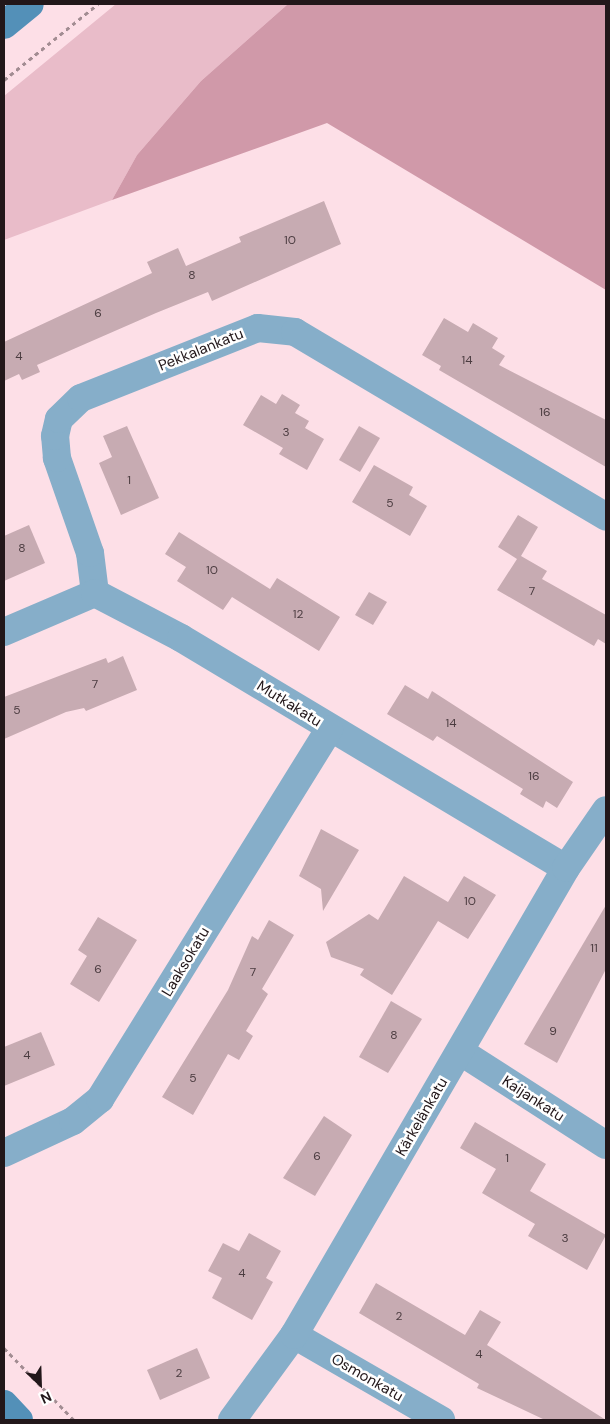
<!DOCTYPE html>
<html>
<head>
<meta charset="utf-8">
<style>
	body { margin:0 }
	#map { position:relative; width:610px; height:1424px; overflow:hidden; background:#fddfe7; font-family:"DM Sans",sans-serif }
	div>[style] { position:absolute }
	.green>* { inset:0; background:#e9bcc9 }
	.forest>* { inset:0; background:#d099a9 }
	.building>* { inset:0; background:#c7abb2 }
	.path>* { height:3px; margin-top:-1.5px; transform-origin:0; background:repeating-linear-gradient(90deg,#a28c92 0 4px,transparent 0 8px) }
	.street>* { height:28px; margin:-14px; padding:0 14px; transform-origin:14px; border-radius:14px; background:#86aec9 }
	.secondary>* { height:28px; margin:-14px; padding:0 14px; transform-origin:14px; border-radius:14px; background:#5390b8 }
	span { translate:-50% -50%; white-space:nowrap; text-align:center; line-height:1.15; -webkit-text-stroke:5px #fff; paint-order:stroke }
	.number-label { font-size:12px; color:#4b3c40 }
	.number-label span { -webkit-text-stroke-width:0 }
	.street-label { font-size:15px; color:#22171a }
	.frame { position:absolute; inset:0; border:5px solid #22171a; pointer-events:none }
	.north { position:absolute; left:15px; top:1359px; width:50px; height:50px; -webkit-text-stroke:4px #fff; paint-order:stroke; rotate:156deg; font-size:14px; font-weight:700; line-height:20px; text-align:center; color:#22171a }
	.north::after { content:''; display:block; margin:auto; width:18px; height:22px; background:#22171a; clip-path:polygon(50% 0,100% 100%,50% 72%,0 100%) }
</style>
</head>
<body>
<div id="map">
	<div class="green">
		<div style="clip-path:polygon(116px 4px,288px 4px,201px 81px,137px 155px,112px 200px,4px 240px,4px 96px)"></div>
	</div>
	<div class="forest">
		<div style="clip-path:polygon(288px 4px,606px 4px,606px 290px,327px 123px,112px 200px,137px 155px,201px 81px)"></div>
	</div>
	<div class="building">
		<div style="clip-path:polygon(324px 201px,341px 244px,212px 301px,208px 292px,156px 313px,37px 365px,40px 372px,22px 380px,19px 374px,4px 381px,4px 342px,152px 273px,147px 262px,178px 248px,186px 266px,241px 242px,239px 237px)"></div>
		<div style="clip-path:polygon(444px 318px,468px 332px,473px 323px,498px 338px,492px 348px,505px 356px,499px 365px,606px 420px,606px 467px,439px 370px,441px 366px,422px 355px)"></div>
		<div style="clip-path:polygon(282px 394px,300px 405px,295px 413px,309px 421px,305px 428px,324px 439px,307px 470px,279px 454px,283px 448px,243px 425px,261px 395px,276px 404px)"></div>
		<div style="clip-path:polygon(127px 426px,159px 498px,121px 515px,99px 463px,112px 457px,103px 436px)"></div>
		<div style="clip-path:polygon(359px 426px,380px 438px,360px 472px,339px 460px)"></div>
		<div style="clip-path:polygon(374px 465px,413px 487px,409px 495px,427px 506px,410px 536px,352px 502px)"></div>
		<div style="clip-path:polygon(518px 515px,538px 527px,521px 556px,547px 571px,542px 579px,606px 615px,606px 644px,598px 639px,594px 646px,497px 590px,517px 559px,498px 547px)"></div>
		<div style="clip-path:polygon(29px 525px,45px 563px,4px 581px,4px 536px)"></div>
		<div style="clip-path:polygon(179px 532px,270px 589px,277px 578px,340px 617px,319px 651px,232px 597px,223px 610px,177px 581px,186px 567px,165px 554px)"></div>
		<div style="clip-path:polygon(369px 592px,387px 602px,373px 625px,355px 615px)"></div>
		<div style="clip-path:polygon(123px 656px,137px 690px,86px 711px,84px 708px,66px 712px,4px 739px,4px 697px,106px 658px,108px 663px)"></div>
		<div style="clip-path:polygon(405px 685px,428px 699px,432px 691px,573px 782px,557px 808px,546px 801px,543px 808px,520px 794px,523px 789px,437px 736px,433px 741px,387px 714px)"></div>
		<div style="clip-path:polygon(321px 829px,359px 850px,323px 911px,321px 889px,299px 876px)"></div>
		<div style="clip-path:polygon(404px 876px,448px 902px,464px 876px,496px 895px,468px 939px,438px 921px,392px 995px,360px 975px,364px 969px,331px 957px,326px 942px,369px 914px,378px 920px)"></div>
		<div style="clip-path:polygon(606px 905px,606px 969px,557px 1063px,524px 1044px)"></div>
		<div style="clip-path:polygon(98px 917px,137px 940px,99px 1002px,70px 984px,87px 956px,78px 950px)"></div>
		<div style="clip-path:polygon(269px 920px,294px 935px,262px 989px,268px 994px,246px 1031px,253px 1036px,239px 1060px,228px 1054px,193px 1115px,162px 1097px,228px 990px,252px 936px,258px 940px)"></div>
		<div style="clip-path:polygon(391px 1001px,422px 1019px,388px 1073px,359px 1057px)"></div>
		<div style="clip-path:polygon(41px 1032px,55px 1065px,4px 1086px,4px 1047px)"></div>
		<div style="clip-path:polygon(324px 1116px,352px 1135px,315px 1196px,283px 1178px)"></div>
		<div style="clip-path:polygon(475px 1122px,546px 1164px,530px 1191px,606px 1235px,587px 1270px,528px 1236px,535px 1224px,482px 1193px,496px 1169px,460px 1148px)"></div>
		<div style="clip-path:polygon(249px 1233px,281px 1251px,266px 1278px,273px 1282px,252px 1320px,212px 1298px,222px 1278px,208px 1271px,223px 1243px,239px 1251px)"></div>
		<div style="clip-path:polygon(376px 1283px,465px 1335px,480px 1310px,501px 1322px,487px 1345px,606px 1420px,545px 1420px,477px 1388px,479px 1384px,359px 1313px)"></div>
		<div style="clip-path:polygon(197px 1348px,210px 1378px,160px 1400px,147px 1370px)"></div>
	</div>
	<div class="path">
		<div style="left:4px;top:80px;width:121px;rotate:-39deg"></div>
		<div style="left:4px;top:1348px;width:100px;rotate:45.8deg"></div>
	</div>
	<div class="street">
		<div style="left:95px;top:593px;width:40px;rotate:-97.1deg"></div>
		<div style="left:90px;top:553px;width:101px;rotate:-109.2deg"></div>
		<div style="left:57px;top:458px;width:22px;rotate:-95deg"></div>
		<div style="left:55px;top:436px;width:17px;rotate:-77deg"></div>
		<div style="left:59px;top:419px;width:30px;rotate:-44deg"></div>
		<div style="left:81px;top:398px;width:190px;rotate:-21.6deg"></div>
		<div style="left:258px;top:328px;width:37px;rotate:6deg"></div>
		<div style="left:295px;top:332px;width:362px;rotate:30.7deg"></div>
		<div style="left:4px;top:632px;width:99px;rotate:-23.2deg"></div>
		<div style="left:95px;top:593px;width:97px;rotate:27.6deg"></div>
		<div style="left:181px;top:638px;width:448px;rotate:30.9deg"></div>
		<div style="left:461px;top:1052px;width:172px;rotate:32.7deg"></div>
		<div style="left:4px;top:1153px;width:76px;rotate:-24.9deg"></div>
		<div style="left:73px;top:1121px;width:35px;rotate:-39deg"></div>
		<div style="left:100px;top:1099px;width:435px;rotate:-58.2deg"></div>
		<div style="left:294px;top:1335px;width:170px;rotate:30deg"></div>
		<div style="left:232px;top:1420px;width:105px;rotate:-53.9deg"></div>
		<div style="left:294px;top:1335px;width:540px;rotate:-59.78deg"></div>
		<div style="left:566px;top:868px;width:70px;rotate:-55.4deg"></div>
	</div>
	<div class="secondary">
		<div style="left:4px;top:25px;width:33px;rotate:-39deg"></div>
		<div style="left:4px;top:1404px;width:22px;rotate:47deg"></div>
	</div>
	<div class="number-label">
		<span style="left:290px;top:241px">10</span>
		<span style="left:192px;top:276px">8</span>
		<span style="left:98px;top:314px">6</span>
		<span style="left:19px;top:357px">4</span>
		<span style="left:467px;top:361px">14</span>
		<span style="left:545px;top:413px">16</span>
		<span style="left:286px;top:433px">3</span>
		<span style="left:129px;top:481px">1</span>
		<span style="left:390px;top:504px">5</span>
		<span style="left:22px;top:549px">8</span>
		<span style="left:212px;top:571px">10</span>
		<span style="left:532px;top:592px">7</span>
		<span style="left:298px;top:615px">12</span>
		<span style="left:95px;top:685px">7</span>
		<span style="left:17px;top:711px">5</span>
		<span style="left:451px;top:724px">14</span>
		<span style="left:534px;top:777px">16</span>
		<span style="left:470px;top:902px">10</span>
		<span style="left:594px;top:949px">11</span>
		<span style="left:98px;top:970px">6</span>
		<span style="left:253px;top:973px">7</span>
		<span style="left:553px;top:1032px">9</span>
		<span style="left:394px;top:1036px">8</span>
		<span style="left:27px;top:1056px">4</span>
		<span style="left:193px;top:1079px">5</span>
		<span style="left:317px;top:1157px">6</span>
		<span style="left:507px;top:1159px">1</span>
		<span style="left:565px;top:1239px">3</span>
		<span style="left:242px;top:1274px">4</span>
		<span style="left:399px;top:1317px">2</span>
		<span style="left:479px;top:1355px">4</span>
		<span style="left:179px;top:1374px">2</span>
	</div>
	<div class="street-label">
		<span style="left:201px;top:350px;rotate:-22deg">Pekkalankatu</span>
		<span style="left:289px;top:704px;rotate:32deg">Mutkakatu</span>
		<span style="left:186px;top:962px;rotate:-59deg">Laaksokatu</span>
		<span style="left:533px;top:1099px;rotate:33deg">Kaijankatu</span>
		<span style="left:422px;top:1117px;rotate:-60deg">Kärkelänkatu</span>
		<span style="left:367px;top:1378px;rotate:30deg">Osmonkatu</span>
	</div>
	<div class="frame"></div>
	<div class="north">N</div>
</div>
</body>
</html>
